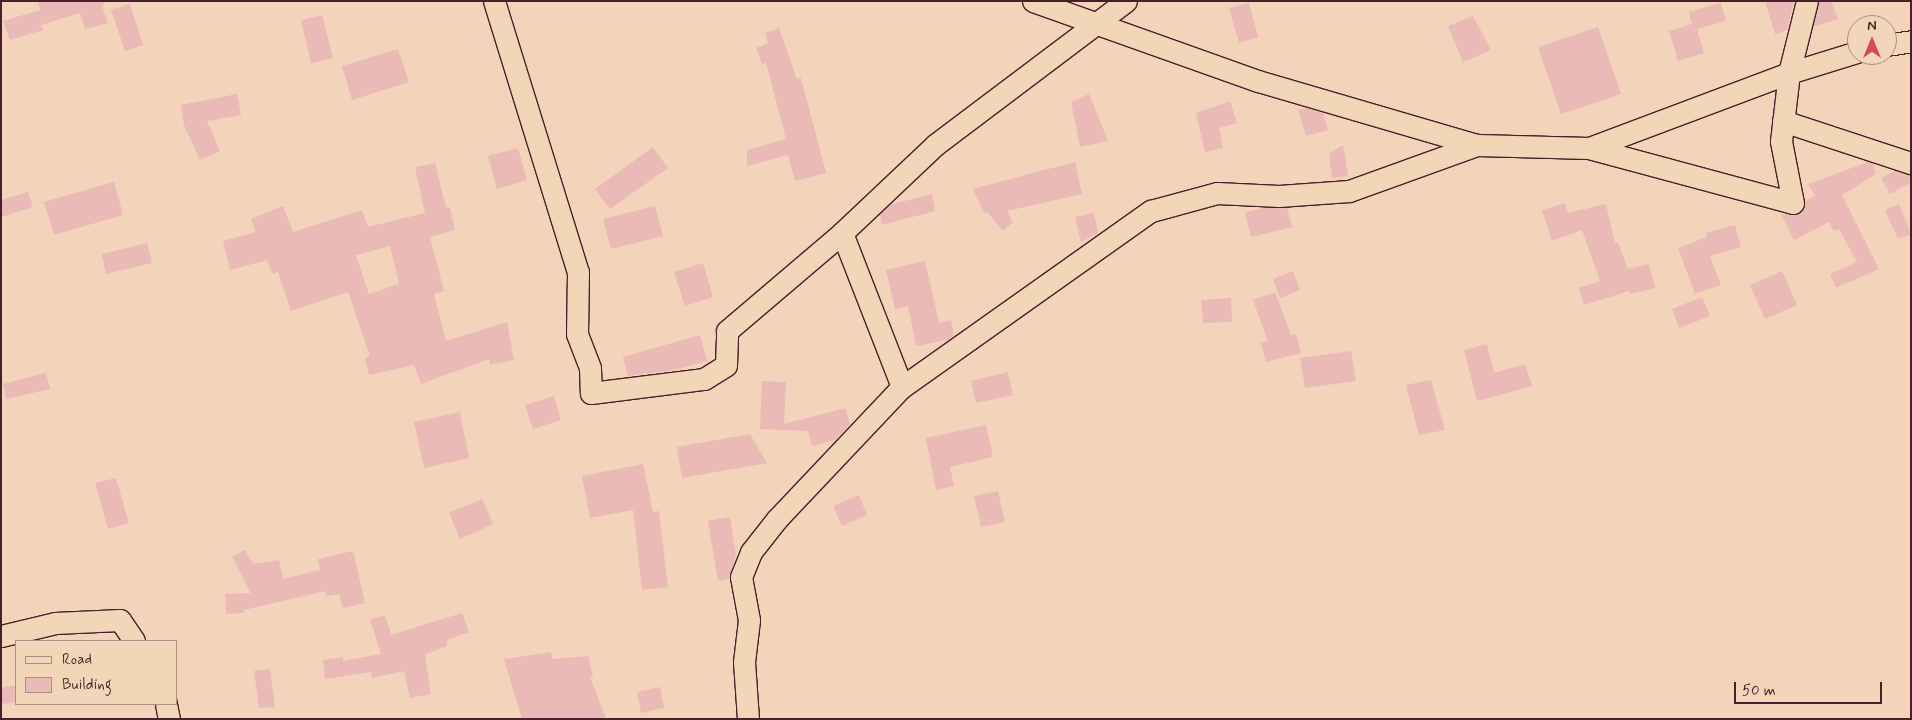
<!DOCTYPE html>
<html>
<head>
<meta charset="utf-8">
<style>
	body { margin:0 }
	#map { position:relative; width:1912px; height:720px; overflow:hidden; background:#f3d3ba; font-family:Mynerve,sans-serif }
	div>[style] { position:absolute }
	.building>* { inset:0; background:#eabab6 }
	.roads { filter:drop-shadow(1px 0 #4a1f2b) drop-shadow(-1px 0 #4a1f2b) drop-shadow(0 1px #4a1f2b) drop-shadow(0 -1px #4a1f2b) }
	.minor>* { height:21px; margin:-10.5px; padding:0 10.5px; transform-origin:10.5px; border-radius:10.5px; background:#f2d6b8 }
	span { translate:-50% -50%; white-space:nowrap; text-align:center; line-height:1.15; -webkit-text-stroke:4px #f2d6b8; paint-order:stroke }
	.frame { position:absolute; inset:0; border:2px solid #4a1f2b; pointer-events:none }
	.legend { position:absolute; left:15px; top:640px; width:162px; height:65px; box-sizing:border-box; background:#f2d6b8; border:1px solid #af8d80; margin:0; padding:6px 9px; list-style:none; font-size:15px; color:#4a1f2b }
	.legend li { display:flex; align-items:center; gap:10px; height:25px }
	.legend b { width:25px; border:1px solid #af8d80 }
	.north { position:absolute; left:1847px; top:15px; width:50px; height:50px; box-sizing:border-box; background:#f2d6b8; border:1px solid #af8d80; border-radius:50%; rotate:0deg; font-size:14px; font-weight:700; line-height:20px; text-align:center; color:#4a1f2b }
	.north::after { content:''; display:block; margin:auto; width:18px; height:22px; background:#d1495b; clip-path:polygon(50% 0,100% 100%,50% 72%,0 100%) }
	.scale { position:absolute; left:1734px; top:682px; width:148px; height:22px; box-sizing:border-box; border:2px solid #4a1f2b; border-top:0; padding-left:6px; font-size:15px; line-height:18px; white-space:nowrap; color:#4a1f2b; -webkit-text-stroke:4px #f2d6b8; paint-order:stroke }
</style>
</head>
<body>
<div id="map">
	<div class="building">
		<div style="clip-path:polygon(38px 1px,106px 1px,102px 6px,108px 23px,85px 29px,80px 13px,41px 25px,43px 30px,10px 40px,3px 21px,40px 10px)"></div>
		<div style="clip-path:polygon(1765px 1px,1794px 1px,1787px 30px,1775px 34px)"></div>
		<div style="clip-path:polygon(1819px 1px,1831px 1px,1838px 19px,1813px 27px)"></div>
		<div style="clip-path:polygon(1249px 3px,1258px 37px,1239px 43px,1229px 8px)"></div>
		<div style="clip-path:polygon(1721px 3px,1726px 21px,1697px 29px,1704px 53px,1678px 61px,1669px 31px,1692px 24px,1689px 12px)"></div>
		<div style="clip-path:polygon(130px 4px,143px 45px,125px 51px,111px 10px)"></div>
		<div style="clip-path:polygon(322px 15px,333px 58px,311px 63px,301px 20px)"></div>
		<div style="clip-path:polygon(1473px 16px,1491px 50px,1463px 62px,1448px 26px)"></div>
		<div style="clip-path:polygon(1598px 27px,1621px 94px,1561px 114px,1538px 47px)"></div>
		<div style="clip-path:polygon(779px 28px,797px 79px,801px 78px,826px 173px,795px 181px,788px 155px,747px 166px,747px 150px,786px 139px,766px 63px,762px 64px,756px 48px,768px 43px,765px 33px)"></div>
		<div style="clip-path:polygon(398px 49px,409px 82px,352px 100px,342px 66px)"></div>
		<div style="clip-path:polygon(237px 94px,241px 115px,207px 121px,220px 151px,200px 160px,184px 125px,181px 105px)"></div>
		<div style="clip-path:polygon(1089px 94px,1108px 141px,1080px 147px,1071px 102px)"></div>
		<div style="clip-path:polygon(1230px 101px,1237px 123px,1219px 128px,1223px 148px,1205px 152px,1196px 113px)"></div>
		<div style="clip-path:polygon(1306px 108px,1323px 113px,1328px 130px,1306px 136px,1298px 110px)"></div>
		<div style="clip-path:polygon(1343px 145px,1348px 176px,1332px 178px,1329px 154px)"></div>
		<div style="clip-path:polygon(653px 147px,668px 168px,610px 209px,595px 189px)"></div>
		<div style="clip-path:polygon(518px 148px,527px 180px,497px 189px,488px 156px)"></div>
		<div style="clip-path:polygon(1075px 162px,1082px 194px,1007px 211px,1013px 222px,1003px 231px,987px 212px,984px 213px,973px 189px)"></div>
		<div style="clip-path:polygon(1868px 162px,1873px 164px,1876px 174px,1842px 195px,1879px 269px,1836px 288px,1830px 274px,1857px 262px,1839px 229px,1834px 231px,1829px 222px,1794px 240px,1781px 214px,1796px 215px,1802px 212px,1805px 201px,1815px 196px,1808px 184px)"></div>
		<div style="clip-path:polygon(evenodd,435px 163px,446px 208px,450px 207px,455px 230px,430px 237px,444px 291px,434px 294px,446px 341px,507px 322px,514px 360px,490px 365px,489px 359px,421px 384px,414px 365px,369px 375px,365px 358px,370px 356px,348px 292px,291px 311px,278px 272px,273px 274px,267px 260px,230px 270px,223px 241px,256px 232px,251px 219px,283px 206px,293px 232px,362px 210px,368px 227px,425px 213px,415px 167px,435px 163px,390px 246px,399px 284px,369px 294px,356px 255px,390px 246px)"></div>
		<div style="clip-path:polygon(1895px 171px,1911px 175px,1911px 182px,1890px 194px,1881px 178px)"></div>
		<div style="clip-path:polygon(114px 182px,123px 215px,54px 235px,44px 202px)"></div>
		<div style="clip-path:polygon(28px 192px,33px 207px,1px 217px,1px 200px)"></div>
		<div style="clip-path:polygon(932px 194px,935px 211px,882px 225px,880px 214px,889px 205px)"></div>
		<div style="clip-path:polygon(1565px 203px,1568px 213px,1606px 204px,1615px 243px,1618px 242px,1628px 269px,1649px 264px,1655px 288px,1630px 294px,1629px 291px,1584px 305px,1579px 288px,1600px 281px,1582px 230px,1552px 241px,1542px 210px)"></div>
		<div style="clip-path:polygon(1899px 204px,1911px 234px,1898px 239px,1885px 210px)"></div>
		<div style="clip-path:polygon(655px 206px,663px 236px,611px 249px,603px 219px)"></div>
		<div style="clip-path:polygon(1264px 208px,1287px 208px,1292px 227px,1251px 237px,1245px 212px)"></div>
		<div style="clip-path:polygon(1094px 213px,1098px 233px,1081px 242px,1075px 217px)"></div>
		<div style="clip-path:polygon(1735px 225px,1741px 247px,1710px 256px,1721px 285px,1695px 294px,1678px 248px,1707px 237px,1706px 233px)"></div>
		<div style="clip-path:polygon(147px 243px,152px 263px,106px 274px,102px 254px)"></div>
		<div style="clip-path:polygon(925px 261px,939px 323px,951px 320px,954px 335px,948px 340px,916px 346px,908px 306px,895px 309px,886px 270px)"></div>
		<div style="clip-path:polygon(703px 263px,713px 297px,685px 306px,674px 272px)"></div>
		<div style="clip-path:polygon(1293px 271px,1300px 290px,1280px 298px,1273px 279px)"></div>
		<div style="clip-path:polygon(1782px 271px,1797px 305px,1765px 319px,1750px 285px)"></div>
		<div style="clip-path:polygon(1275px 292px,1291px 335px,1296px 334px,1301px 353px,1266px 362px,1261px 343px,1268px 341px,1253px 300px)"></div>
		<div style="clip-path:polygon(1702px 297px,1710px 316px,1679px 328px,1672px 309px)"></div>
		<div style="clip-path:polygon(1231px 298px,1232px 322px,1203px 323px,1201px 300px)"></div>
		<div style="clip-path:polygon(700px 335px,707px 361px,674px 370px,628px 376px,623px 357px)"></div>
		<div style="clip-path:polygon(1487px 344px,1494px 373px,1525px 364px,1532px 386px,1477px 401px,1464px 350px)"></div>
		<div style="clip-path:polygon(1351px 351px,1356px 381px,1305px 388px,1300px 358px)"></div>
		<div style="clip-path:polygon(1008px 372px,1013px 395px,976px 403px,971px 381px)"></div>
		<div style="clip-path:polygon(46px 373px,50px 389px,6px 399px,3px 384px)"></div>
		<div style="clip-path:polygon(1431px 380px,1445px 430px,1419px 435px,1406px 385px)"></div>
		<div style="clip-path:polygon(762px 381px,786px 382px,784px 424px,845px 408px,850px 424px,835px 440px,812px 446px,808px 431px,760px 429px)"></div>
		<div style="clip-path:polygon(554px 396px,561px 420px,533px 429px,525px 405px)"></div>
		<div style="clip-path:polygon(460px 412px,469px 458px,424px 468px,414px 422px)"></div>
		<div style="clip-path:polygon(986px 425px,993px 457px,950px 467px,954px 486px,936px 490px,926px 438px)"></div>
		<div style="clip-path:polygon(750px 434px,767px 463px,682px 478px,677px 447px)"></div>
		<div style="clip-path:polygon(643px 464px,653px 512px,659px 511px,668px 587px,642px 590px,633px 510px,590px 518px,582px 476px)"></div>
		<div style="clip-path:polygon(116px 478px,129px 523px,108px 529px,95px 483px)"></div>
		<div style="clip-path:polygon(998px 491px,1005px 522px,981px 527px,974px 496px)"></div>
		<div style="clip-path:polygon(859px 495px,867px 515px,842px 526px,833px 506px)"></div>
		<div style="clip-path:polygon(482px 499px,493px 524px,460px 539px,449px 513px)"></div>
		<div style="clip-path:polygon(730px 517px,736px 555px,729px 579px,718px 581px,708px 521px)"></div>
		<div style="clip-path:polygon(245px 550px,253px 564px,279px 560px,283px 579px,320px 570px,318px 559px,353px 551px,365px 603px,343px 608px,339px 594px,327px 596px,325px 591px,244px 610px,244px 613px,226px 614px,225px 594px,251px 593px,232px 557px)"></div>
		<div style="clip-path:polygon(462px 613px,469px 632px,447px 640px,447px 646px,425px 654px,431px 694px,410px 698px,404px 671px,372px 678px,371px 672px,325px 679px,323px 660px,343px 657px,343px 661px,381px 654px,370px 619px,385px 615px,391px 635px)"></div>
		<div style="clip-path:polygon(551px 652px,552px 659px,588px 656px,593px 677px,590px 677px,606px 719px,522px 719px,504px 659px)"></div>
		<div style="clip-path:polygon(270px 669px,275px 707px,259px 708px,254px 671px)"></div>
		<div style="clip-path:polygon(16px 685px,16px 702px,1px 704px,1px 688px)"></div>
		<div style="clip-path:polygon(660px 687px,664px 708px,641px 713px,637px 692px)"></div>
	</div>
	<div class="roads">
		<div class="minor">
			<div style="left:494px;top:1px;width:284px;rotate:72.8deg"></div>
			<div style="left:578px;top:272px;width:62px;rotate:90.9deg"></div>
			<div style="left:577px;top:334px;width:36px;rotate:69deg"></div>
			<div style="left:590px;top:368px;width:25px;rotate:88deg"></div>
			<div style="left:591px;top:393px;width:114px;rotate:-7.1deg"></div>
			<div style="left:704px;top:379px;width:26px;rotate:-32deg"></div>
			<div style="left:726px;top:365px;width:34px;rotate:-88deg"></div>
			<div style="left:727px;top:331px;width:151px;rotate:-40.4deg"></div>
			<div style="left:842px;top:233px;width:128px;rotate:-43.4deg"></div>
			<div style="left:935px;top:145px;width:239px;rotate:-37deg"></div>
			<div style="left:1033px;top:1px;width:239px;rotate:19.6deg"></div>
			<div style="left:1258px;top:81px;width:228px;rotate:16.3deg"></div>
			<div style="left:1477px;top:145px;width:112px;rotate:1.5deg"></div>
			<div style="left:1589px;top:148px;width:211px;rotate:15.1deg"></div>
			<div style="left:1793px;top:203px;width:63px;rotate:-101deg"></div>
			<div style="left:1781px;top:141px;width:68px;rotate:-83.3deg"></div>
			<div style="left:1789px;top:73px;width:74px;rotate:-76deg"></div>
			<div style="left:1887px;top:45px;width:24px;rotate:-9deg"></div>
			<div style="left:1783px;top:121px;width:135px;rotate:18.2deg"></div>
			<div style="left:1589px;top:148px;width:214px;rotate:-20.6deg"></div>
			<div style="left:1789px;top:73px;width:71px;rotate:-17.2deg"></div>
			<div style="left:842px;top:233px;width:165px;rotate:68.7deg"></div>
			<div style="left:1px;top:636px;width:56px;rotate:-13.5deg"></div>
			<div style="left:55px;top:623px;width:65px;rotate:-2.6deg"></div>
			<div style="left:120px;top:620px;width:25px;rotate:56deg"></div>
			<div style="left:166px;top:704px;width:15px;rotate:79deg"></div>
			<div style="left:748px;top:719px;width:57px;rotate:-94deg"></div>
			<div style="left:744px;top:662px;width:42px;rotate:-83.2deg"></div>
			<div style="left:749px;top:620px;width:44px;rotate:-100.5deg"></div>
			<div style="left:741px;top:577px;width:27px;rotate:-68deg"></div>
			<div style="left:751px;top:552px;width:42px;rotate:-51.8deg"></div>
			<div style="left:777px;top:519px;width:182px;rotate:-46.6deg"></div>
			<div style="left:902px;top:387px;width:305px;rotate:-35.3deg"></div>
			<div style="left:1151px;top:211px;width:68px;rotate:-15.3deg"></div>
			<div style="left:1217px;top:193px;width:62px;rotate:2.8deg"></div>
			<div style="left:1279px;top:196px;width:70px;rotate:-4.1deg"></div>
			<div style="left:1349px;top:191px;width:136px;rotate:-19.8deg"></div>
		</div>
	</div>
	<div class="frame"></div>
	<ul class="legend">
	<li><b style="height:6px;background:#f2d6b8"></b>Road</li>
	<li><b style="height:14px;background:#eabab6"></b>Building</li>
	</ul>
	<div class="north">N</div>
	<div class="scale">50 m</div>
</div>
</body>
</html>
